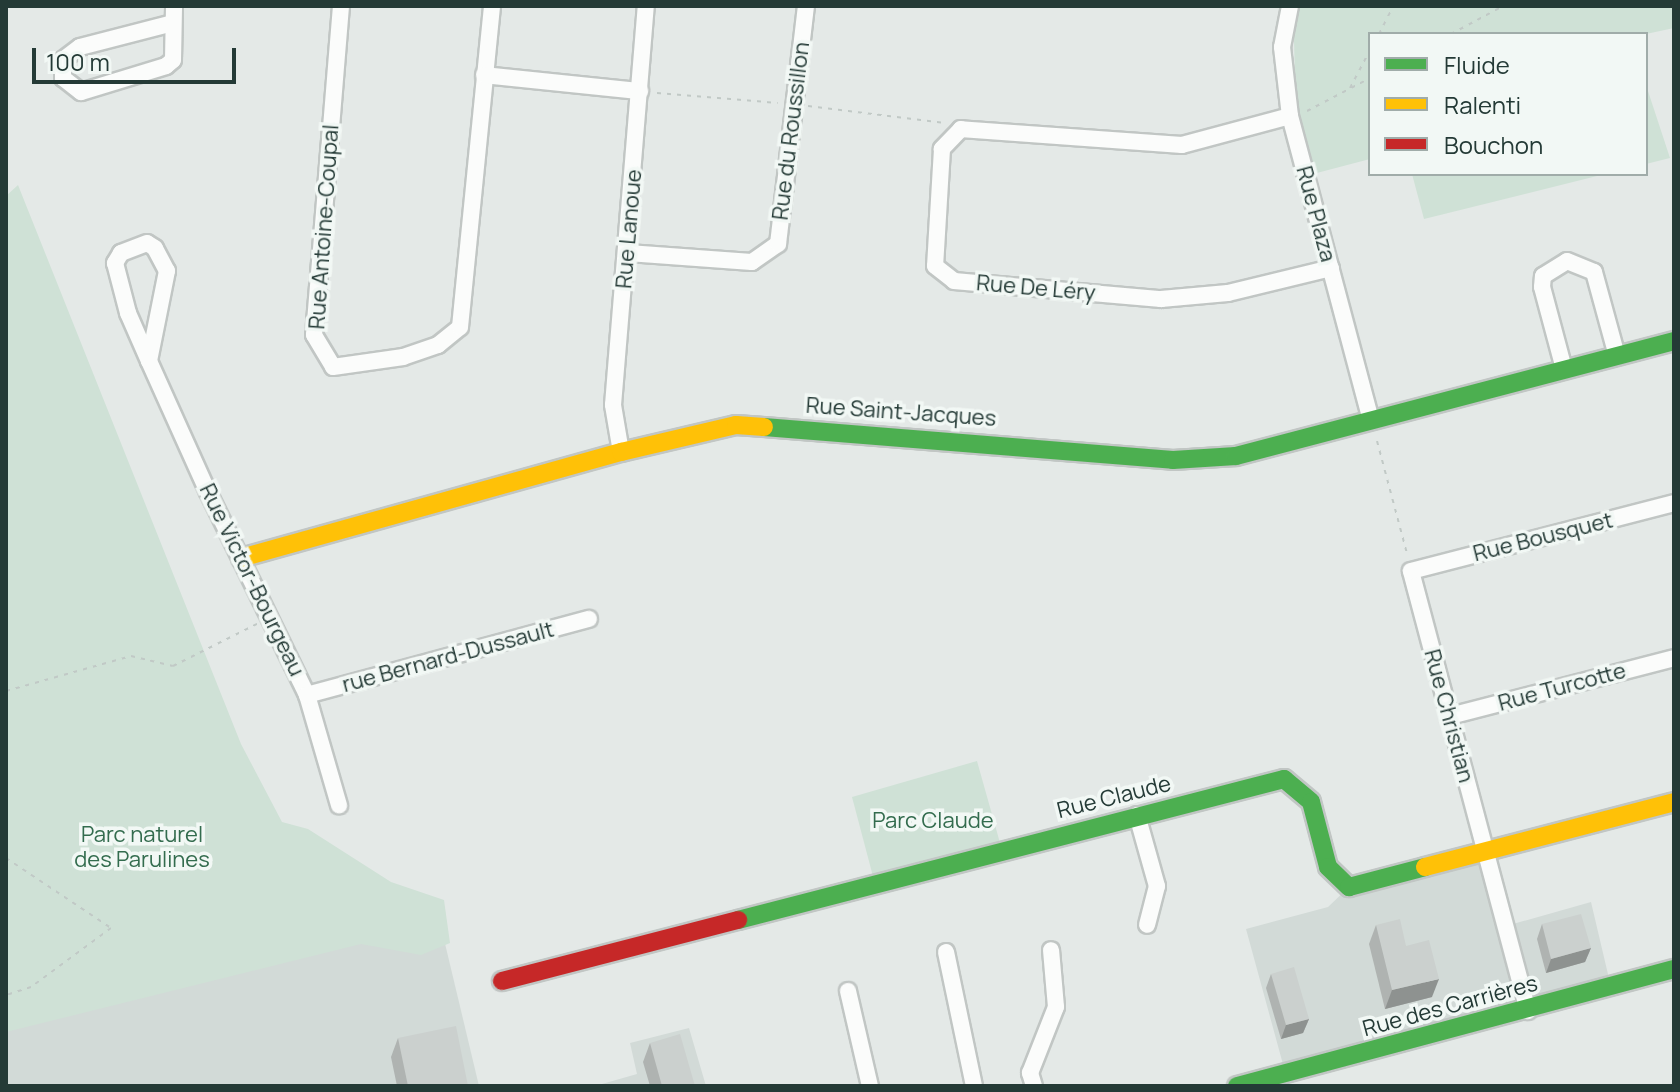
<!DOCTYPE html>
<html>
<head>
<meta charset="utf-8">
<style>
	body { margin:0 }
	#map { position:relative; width:1680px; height:1092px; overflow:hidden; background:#e4e9e7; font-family:Manrope,sans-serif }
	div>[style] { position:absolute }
	.built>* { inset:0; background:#d2dad7 }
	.green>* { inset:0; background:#cfe1d6 }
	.path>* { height:2px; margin-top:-1px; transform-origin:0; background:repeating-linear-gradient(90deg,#c1c9c6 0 4px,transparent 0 10px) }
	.roads { filter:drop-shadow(2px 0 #c1c6c4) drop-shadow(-2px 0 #c1c6c4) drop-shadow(0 2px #c1c6c4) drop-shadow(0 -2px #c1c6c4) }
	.street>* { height:16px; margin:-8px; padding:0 8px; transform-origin:8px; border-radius:8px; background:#fbfcfb }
	.fast>* { height:18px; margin:-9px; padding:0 9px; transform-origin:9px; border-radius:9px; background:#4caf50 }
	.slow>* { height:18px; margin:-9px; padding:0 9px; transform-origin:9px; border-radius:9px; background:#ffc107 }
	.jam>* { height:18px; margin:-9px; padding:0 9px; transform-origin:9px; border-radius:9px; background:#c62828 }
	.wall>* { inset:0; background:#afb3b1 }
	.shaded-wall>* { inset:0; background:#8e9290 }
	.building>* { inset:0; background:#cbd0ce }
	span { translate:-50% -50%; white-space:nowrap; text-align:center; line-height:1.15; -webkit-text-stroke:7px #f2f8f5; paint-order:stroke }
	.street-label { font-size:22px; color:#243a36 }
	.park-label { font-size:22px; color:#336c4e }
	.frame { position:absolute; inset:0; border:8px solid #243a36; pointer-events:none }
	.legend { position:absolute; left:1368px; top:32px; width:280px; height:144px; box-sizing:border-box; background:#f2f8f5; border:2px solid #a0aca9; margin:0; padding:10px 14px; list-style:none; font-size:24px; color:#243a36 }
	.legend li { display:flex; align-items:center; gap:16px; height:40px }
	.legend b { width:40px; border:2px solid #a0aca9 }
	.scale { position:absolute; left:32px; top:48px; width:204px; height:36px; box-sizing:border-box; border:4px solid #243a36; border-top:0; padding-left:10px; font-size:24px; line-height:28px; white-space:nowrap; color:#243a36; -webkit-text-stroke:6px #f2f8f5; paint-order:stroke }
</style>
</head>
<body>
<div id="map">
	<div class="built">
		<div style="clip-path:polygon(1486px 853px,1506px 926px,1591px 902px,1611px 987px,1284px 1068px,1246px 929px,1328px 907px,1349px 887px)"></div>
		<div style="clip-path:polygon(437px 910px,479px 1086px,6px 1086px,6px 1026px)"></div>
		<div style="clip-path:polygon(689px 1028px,706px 1086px,595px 1086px,637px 1074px,630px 1043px)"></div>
	</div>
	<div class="green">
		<div style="clip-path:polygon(1293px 6px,1674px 6px,1674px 28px,1646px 34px,1370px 34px,1370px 159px,1313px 174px,1296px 110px)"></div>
		<div style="clip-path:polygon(1646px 85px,1670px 158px,1646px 164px)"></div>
		<div style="clip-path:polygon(1412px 174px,1605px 174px,1424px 219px)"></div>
		<div style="clip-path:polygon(18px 185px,241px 744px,282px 822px,308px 829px,391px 882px,444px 900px,450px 943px,421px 955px,361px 944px,6px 1032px,6px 196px)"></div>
		<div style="clip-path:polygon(977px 761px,1002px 850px,875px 884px,852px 797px)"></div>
	</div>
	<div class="path">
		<div style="left:1379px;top:34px;width:31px;rotate:-63deg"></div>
		<div style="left:1451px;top:34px;width:59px;rotate:-28.3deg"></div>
		<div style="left:1350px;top:88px;width:43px;rotate:-62.2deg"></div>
		<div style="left:657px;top:93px;width:121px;rotate:4.7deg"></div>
		<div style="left:808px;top:106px;width:138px;rotate:7.1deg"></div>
		<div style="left:1307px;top:111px;width:71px;rotate:-27.6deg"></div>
		<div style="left:1377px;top:441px;width:117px;rotate:75.1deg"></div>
		<div style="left:6px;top:691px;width:130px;rotate:-15.6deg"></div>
		<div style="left:131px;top:656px;width:43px;rotate:13.4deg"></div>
		<div style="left:173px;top:666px;width:94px;rotate:-26.6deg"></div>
		<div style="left:6px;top:858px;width:126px;rotate:33.7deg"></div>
		<div style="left:111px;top:928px;width:99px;rotate:143.6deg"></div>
		<div style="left:31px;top:987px;width:26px;rotate:162deg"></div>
	</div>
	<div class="roads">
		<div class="street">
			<div style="left:341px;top:6px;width:330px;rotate:94.7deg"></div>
			<div style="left:314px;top:335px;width:37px;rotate:59deg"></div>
			<div style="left:333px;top:367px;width:71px;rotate:-8.1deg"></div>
			<div style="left:403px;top:357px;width:37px;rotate:-19deg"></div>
			<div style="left:438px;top:345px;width:28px;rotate:-39deg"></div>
			<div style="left:460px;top:327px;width:323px;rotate:-84.3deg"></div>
			<div style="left:1290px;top:6px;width:42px;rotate:101deg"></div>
			<div style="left:1282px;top:47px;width:69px;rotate:83.4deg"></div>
			<div style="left:1290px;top:116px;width:315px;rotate:75.1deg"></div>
			<div style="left:173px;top:23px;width:96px;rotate:165.5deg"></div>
			<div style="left:80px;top:47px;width:21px;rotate:143deg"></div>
			<div style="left:63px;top:60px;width:18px;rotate:90deg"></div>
			<div style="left:63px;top:78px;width:23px;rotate:38deg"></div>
			<div style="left:81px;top:92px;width:89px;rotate:-17deg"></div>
			<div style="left:166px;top:66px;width:9px;rotate:-41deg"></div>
			<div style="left:173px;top:60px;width:54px;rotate:-88.9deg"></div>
			<div style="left:484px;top:75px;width:157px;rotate:5.9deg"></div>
			<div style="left:1290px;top:116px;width:112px;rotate:165deg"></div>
			<div style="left:1182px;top:145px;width:222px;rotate:-175.9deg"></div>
			<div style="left:961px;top:129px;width:28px;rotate:134deg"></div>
			<div style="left:942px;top:149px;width:117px;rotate:93.4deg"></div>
			<div style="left:935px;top:266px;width:24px;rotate:38deg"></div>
			<div style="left:954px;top:281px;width:208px;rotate:5deg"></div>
			<div style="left:1161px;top:299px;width:67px;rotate:-5.1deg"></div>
			<div style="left:1228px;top:293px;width:106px;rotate:-13.6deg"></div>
			<div style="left:628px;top:253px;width:124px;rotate:4.2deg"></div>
			<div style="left:752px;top:262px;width:32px;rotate:-35deg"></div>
			<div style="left:778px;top:244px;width:240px;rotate:-83.3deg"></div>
			<div style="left:149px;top:361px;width:92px;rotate:-78.7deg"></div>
			<div style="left:167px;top:271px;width:26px;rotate:-118deg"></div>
			<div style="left:155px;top:248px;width:9px;rotate:-148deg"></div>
			<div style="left:147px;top:243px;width:28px;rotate:159deg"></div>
			<div style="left:121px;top:253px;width:12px;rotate:121deg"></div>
			<div style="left:115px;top:263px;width:52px;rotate:75.4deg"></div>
			<div style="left:128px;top:313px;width:52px;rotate:66.4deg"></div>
			<div style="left:149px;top:361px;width:144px;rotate:65.8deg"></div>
			<div style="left:208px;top:492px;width:226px;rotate:64deg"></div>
			<div style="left:307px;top:695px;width:115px;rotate:73.8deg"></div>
			<div style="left:1564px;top:369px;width:85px;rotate:-105deg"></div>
			<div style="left:1542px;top:287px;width:11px;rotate:-85deg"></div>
			<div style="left:1543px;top:276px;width:28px;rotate:-32deg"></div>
			<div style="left:1567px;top:261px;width:29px;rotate:22deg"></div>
			<div style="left:1594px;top:272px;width:87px;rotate:74.7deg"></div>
			<div style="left:621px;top:452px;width:48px;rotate:-99.7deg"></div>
			<div style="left:613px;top:405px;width:400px;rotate:-85.3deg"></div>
			<div style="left:307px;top:695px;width:292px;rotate:-15.1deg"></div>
			<div style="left:1450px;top:716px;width:231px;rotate:-14.5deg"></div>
			<div style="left:1137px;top:815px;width:74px;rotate:74.3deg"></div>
			<div style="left:1157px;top:886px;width:40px;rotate:104.4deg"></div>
			<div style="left:946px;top:952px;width:137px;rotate:78.2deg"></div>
			<div style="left:848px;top:991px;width:98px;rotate:77deg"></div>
			<div style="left:1528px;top:1011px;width:455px;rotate:-104.9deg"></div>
			<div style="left:1411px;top:571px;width:272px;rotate:-14.5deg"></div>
			<div style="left:1034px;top:1086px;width:14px;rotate:-107deg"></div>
			<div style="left:1030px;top:1073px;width:71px;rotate:-68.5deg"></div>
			<div style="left:1056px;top:1007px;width:57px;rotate:-95deg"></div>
		</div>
		<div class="fast">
			<div style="left:764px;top:427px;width:410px;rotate:4.6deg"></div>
			<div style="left:1173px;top:460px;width:63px;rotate:-3.6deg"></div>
			<div style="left:1236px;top:456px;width:453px;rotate:-14.7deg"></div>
			<div style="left:738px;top:920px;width:564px;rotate:-14.48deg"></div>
			<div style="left:1284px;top:779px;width:35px;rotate:40deg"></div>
			<div style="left:1311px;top:802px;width:67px;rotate:75.3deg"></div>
			<div style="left:1328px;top:867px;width:29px;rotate:44deg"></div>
			<div style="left:1349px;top:887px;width:79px;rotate:-14.7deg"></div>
			<div style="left:1237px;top:1086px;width:452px;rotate:-15deg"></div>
		</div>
		<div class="slow">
			<div style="left:241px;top:558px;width:395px;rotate:-15.6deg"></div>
			<div style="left:621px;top:452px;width:118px;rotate:-13.2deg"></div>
			<div style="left:736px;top:425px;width:28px;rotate:4deg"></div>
			<div style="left:1425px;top:867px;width:257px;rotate:-14.6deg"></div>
		</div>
		<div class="jam">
			<div style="left:502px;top:981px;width:244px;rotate:-14.5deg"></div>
		</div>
	</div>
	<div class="wall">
		<div style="clip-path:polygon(1542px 924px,1591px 948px,1585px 962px,1546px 973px,1537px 939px)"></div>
		<div style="clip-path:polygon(1376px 925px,1406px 946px,1432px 997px,1385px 1009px,1369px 944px)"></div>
		<div style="clip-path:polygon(1271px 974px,1309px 1019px,1303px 1033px,1281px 1039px,1266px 988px)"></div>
		<div style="clip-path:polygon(398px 1038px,468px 1086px,397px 1086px,391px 1057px)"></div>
		<div style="clip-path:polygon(650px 1043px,695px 1086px,650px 1086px,643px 1062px)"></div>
	</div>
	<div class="shaded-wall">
		<div style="clip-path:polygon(1591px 948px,1585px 962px,1546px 973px,1551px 959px)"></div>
		<div style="clip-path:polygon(1439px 979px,1432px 997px,1385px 1009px,1392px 990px)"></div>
		<div style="clip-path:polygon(1309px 1019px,1303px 1033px,1281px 1039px,1286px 1025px)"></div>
	</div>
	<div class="building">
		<div style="clip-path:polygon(1581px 914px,1591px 948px,1551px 959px,1542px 924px)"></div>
		<div style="clip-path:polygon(1400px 919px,1406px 946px,1429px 940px,1439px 979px,1392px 990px,1376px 925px)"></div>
		<div style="clip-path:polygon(1294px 967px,1309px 1019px,1286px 1025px,1271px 974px)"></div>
		<div style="clip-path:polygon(456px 1026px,468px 1086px,408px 1086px,398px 1038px)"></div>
		<div style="clip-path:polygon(680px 1034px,695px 1086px,662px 1086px,650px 1043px)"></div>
	</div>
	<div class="street-label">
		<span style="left:791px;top:131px;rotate:-83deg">Rue du Roussillon</span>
		<span style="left:1316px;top:214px;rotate:75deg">Rue Plaza</span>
		<span style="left:324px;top:227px;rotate:-86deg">Rue Antoine-Coupal</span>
		<span style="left:629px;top:229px;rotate:-85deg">Rue Lanoue</span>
		<span style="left:1036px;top:288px;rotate:5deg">Rue De Léry</span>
		<span style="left:901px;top:412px;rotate:4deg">Rue Saint-Jacques</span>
		<span style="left:1543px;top:537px;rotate:-14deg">Rue Bousquet</span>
		<span style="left:252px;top:580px;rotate:64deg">Rue Victor-Bourgeau</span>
		<span style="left:448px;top:657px;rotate:-15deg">rue Bernard-Dussault</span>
		<span style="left:1562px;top:687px;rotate:-15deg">Rue Turcotte</span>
		<span style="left:1449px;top:716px;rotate:75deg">Rue Christian</span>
		<span style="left:1114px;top:797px;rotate:-14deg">Rue Claude</span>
		<span style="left:1450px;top:1006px;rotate:-15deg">Rue des Carrières</span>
	</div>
	<div class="park-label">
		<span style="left:933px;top:821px">Parc Claude</span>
		<span style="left:142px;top:847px">Parc naturel<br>des Parulines</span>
	</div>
	<div class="frame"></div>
	<ul class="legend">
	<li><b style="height:10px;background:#4caf50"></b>Fluide</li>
	<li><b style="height:10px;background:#ffc107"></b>Ralenti</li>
	<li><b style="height:10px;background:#c62828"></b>Bouchon</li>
	</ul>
	<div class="scale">100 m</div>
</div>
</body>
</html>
